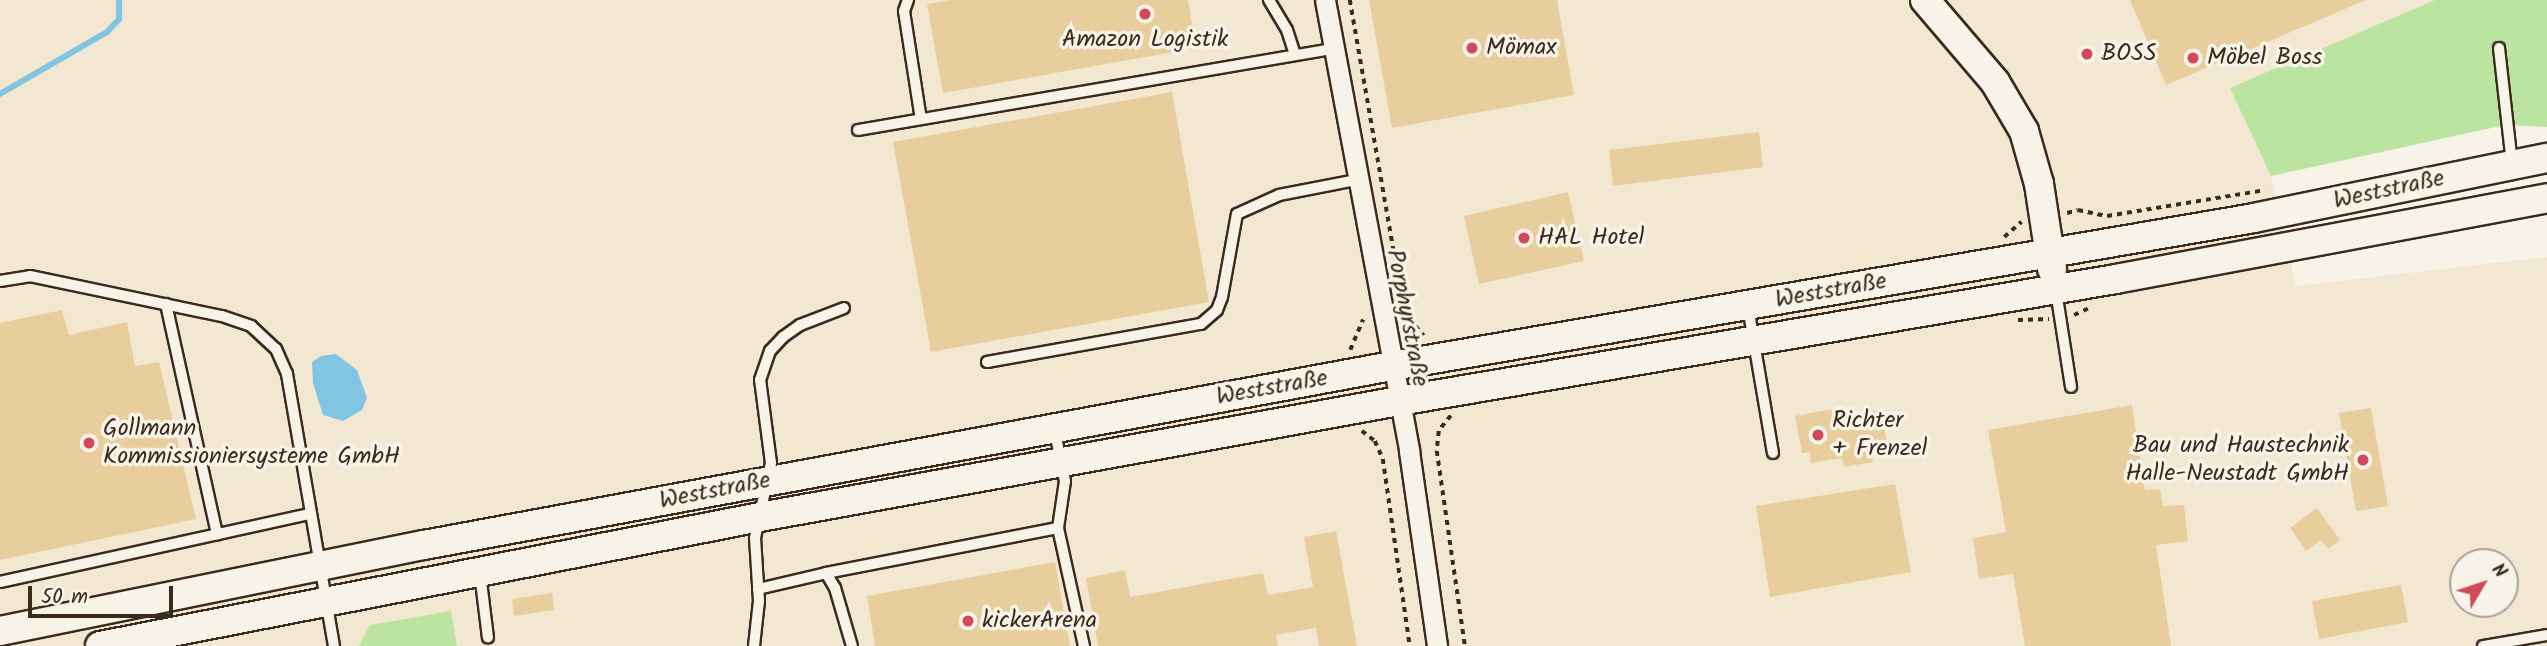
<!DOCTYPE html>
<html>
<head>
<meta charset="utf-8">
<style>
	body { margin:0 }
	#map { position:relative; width:2547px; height:646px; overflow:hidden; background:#f7f3e8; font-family:Kalam,sans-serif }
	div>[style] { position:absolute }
	.built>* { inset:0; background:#f2e8d2 }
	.green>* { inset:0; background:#bae4a0 }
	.water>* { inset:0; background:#82c5e3 }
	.stream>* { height:6px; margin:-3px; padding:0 3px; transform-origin:3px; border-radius:3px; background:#82c5e3 }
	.building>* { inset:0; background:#e8cd9d }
	.path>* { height:3.5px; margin-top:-1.75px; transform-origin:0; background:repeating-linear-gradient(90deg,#3b2a1e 0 5px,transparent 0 10px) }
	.roads { filter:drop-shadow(2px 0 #3b2a1e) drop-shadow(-2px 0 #3b2a1e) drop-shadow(0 2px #3b2a1e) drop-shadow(0 -2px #3b2a1e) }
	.lane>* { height:10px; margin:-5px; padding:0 5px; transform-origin:5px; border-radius:5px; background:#f7f3e8 }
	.street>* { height:19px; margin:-9.5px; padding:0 9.5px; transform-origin:9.5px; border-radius:9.5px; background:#f7f3e8 }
	.secondary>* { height:28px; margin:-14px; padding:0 14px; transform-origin:14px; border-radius:14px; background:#f7f3e8 }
	.dots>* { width:19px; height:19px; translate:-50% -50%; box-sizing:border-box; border:4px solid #f7f3e8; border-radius:50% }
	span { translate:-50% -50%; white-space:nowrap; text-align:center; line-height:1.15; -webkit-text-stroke:7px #f7f3e8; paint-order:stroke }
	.poi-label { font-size:24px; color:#3b2a1e }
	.left { translate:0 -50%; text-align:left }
	.right { translate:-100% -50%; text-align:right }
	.street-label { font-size:24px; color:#3b2a1e }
	.north { position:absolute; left:2449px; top:548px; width:70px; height:70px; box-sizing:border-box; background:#f7f3e8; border:2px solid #aca397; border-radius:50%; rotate:51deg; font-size:19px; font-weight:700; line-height:28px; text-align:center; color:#3b2a1e }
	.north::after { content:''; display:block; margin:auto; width:24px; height:32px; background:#d1495b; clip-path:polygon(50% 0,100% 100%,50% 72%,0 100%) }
	.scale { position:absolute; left:28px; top:586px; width:145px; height:32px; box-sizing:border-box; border:4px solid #3b2a1e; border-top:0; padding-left:9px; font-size:21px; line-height:24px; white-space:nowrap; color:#3b2a1e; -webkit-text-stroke:5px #f7f3e8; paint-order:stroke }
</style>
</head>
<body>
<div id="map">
	<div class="built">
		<div style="clip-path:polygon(evenodd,0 0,2435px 0,2230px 88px,2271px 176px,2296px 286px,2547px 257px,2547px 646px,0 646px,0 0,2463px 562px,2505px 562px,2505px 604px,2463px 604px,2463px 562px)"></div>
	</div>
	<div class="green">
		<div style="clip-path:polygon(2435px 0,2547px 0,2547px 127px,2505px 125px,2271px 176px,2230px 88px)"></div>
		<div style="clip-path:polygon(451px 611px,457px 646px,359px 646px,370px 625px)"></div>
	</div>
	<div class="water">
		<div style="clip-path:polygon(336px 354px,357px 370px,367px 398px,362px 410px,343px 421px,323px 415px,313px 383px,312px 362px,321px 356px)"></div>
	</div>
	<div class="stream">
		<div style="left:0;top:94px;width:124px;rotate:-30.1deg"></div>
		<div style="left:107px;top:32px;width:18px;rotate:-47deg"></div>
		<div style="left:119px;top:19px;width:19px;rotate:-90deg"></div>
	</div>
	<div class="building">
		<div style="clip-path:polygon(950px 0,1188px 0,1196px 48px,943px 93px,927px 4px)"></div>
		<div style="clip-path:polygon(1369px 0,1557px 0,1574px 95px,1392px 128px)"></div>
		<div style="clip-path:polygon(2130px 0,2366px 0,2166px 85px)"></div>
		<div style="clip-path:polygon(1172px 92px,1209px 302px,931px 352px,893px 142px)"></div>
		<div style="clip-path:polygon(1759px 132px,1763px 167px,1613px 186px,1609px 150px)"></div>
		<div style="clip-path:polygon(1568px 192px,1584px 261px,1479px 284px,1464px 216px)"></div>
		<div style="clip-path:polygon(62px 310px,69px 335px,127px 322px,135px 366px,159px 362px,196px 519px,0 560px,0 323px)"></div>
		<div style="clip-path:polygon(2132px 405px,2145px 490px,2160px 489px,2163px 506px,2184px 505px,2188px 541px,2156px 545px,2171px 646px,2025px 646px,2013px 574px,1979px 579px,1973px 538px,2006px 532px,1988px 430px)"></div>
		<div style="clip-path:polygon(2371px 408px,2388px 506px,2356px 511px,2339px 413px)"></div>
		<div style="clip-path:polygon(1833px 409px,1835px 418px,1881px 410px,1887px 444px,1871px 447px,1873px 462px,1844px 467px,1842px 458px,1811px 463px,1810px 452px,1802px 453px,1795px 416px)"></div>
		<div style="clip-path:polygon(1895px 484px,1911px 572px,1770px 597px,1756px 506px)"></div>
		<div style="clip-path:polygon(2317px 508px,2340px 540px,2328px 549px,2321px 540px,2306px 551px,2290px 528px)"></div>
		<div style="clip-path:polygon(1336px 531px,1357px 646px,1319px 646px,1316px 628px,1276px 635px,1278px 646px,1098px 646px,1086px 578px,1125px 570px,1130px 597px,1263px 573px,1268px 595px,1313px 587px,1304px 537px)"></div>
		<div style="clip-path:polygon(1055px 562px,1070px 646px,875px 646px,867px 596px)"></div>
		<div style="clip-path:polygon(2401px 585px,2408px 622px,2319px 639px,2312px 601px)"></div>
		<div style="clip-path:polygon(552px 593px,554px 610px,514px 616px,512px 599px)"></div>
	</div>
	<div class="path">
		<div style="left:1350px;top:0;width:295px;rotate:80.1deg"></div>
		<div style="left:2067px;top:213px;width:11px;rotate:-15deg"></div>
		<div style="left:2078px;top:210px;width:30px;rotate:12deg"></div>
		<div style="left:2107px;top:216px;width:160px;rotate:-9.3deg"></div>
		<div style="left:2004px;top:237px;width:23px;rotate:-41deg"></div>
		<div style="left:1402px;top:298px;width:21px;rotate:71deg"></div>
		<div style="left:1409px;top:318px;width:23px;rotate:50deg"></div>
		<div style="left:2074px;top:315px;width:19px;rotate:-25deg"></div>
		<div style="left:2018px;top:320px;width:31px;rotate:-2deg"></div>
		<div style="left:1350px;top:350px;width:33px;rotate:-67deg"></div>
		<div style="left:1451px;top:416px;width:19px;rotate:129deg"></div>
		<div style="left:1439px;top:431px;width:20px;rotate:96deg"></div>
		<div style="left:1437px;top:451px;width:197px;rotate:81.8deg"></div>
		<div style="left:1362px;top:431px;width:16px;rotate:38deg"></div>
		<div style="left:1375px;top:441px;width:20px;rotate:66deg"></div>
		<div style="left:1383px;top:459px;width:189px;rotate:81.8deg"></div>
	</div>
	<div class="roads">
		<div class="lane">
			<div style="left:908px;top:0;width:12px;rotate:110deg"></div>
			<div style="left:904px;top:11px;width:109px;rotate:81.1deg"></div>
			<div style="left:1269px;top:0;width:35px;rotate:59deg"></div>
			<div style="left:1287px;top:30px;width:26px;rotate:72deg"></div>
			<div style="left:2499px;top:48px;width:117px;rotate:83.6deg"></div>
			<div style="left:858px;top:130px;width:481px;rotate:-9.7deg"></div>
			<div style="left:0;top:281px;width:30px;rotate:-9deg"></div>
			<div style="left:30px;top:276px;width:196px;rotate:11.8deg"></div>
			<div style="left:222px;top:316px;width:31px;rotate:19deg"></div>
			<div style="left:251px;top:326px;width:34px;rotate:43deg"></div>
			<div style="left:276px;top:349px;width:27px;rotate:66deg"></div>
			<div style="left:287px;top:374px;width:276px;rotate:80.2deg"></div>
			<div style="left:2056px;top:291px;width:97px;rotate:81.1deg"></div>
			<div style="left:166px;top:304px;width:236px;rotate:77.5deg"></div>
			<div style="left:1748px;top:307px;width:148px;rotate:80.3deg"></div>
			<div style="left:987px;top:362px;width:217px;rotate:-10.1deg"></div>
			<div style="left:1201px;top:324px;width:21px;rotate:-41deg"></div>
			<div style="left:1217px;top:310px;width:14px;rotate:-69deg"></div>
			<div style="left:1222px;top:297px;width:84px;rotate:-79.8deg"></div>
			<div style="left:1237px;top:214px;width:46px;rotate:-24.3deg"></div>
			<div style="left:1279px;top:195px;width:78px;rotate:-11deg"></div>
			<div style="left:1055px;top:432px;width:50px;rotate:78.5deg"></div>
			<div style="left:1065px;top:481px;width:48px;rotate:98.5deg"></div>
			<div style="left:1058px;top:528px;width:121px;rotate:77.6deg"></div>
			<div style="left:480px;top:573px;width:65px;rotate:83deg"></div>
			<div style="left:826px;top:573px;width:236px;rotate:-11deg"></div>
			<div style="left:0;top:582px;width:316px;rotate:-12.4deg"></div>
			<div style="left:758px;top:589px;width:70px;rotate:-13.2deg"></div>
			<div style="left:826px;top:573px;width:17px;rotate:59deg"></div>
			<div style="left:835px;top:588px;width:60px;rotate:73.7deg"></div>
			<div style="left:754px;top:646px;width:45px;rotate:-83.7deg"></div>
			<div style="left:759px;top:601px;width:63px;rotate:-93.6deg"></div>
			<div style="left:755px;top:538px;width:77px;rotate:-78deg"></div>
			<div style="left:771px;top:463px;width:84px;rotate:-97.5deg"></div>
			<div style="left:760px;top:380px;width:31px;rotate:-71deg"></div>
			<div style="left:770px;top:351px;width:19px;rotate:-47deg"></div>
			<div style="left:783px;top:337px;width:21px;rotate:-35deg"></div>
			<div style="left:800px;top:325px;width:47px;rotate:-21.1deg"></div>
			<div style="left:2483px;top:646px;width:65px;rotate:-9.8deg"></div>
		</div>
		<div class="street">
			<div style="left:1325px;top:0;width:459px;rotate:79.4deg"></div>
			<div style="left:1409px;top:451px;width:197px;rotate:81.8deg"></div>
		</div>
		<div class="secondary">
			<div style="left:1925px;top:0;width:108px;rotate:49.5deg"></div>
			<div style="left:1995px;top:82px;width:57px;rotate:59.4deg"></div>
			<div style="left:2024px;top:131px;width:55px;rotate:74.2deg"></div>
			<div style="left:2039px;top:184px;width:86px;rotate:81.3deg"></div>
			<div style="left:0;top:631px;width:433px;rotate:-11.5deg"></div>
			<div style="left:424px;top:545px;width:984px;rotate:-10.48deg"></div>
			<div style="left:1392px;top:366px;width:875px;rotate:-9.74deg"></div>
			<div style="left:2254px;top:218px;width:299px;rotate:-11.6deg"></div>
			<div style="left:100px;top:646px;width:672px;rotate:-11.06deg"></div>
			<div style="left:760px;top:517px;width:649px;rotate:-10.29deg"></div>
			<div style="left:1399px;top:401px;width:727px;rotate:-9.66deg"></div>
			<div style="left:2116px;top:279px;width:439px;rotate:-10.6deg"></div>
		</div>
	</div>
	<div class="dots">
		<div style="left:1145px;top:14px;background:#d1495b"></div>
		<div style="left:1472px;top:48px;background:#d1495b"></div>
		<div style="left:2087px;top:54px;background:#d1495b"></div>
		<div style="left:2193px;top:58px;background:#d1495b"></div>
		<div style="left:1524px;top:238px;background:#d1495b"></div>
		<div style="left:1818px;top:435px;background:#d1495b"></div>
		<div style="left:89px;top:443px;background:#d1495b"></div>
		<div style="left:2363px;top:460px;background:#d1495b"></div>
		<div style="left:968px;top:621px;background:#d1495b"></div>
	</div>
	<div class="poi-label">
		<span style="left:1145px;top:40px">Amazon Logistik</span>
		<span class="left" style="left:1486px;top:48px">Mömax</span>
		<span class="left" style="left:2101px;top:54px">BOSS</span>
		<span class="left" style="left:2207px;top:58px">Möbel Boss</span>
		<span class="left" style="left:1538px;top:238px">HAL Hotel</span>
		<span class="left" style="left:1832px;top:435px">Richter<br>+ Frenzel</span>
		<span class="left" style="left:103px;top:443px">Gollmann<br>Kommissioniersysteme GmbH</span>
		<span class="right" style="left:2349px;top:460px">Bau und Haustechnik<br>Halle-Neustadt GmbH</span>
		<span class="left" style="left:982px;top:621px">kickerArena</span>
	</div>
	<div class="street-label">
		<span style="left:2389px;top:190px;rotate:-12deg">Weststraße</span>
		<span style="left:1831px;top:291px;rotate:-10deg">Weststraße</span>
		<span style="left:1407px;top:318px;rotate:79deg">Porphyrstraße</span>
		<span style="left:1272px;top:388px;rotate:-10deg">Weststraße</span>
		<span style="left:715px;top:491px;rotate:-11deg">Weststraße</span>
	</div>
	<div class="north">N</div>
	<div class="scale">50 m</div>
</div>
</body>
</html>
